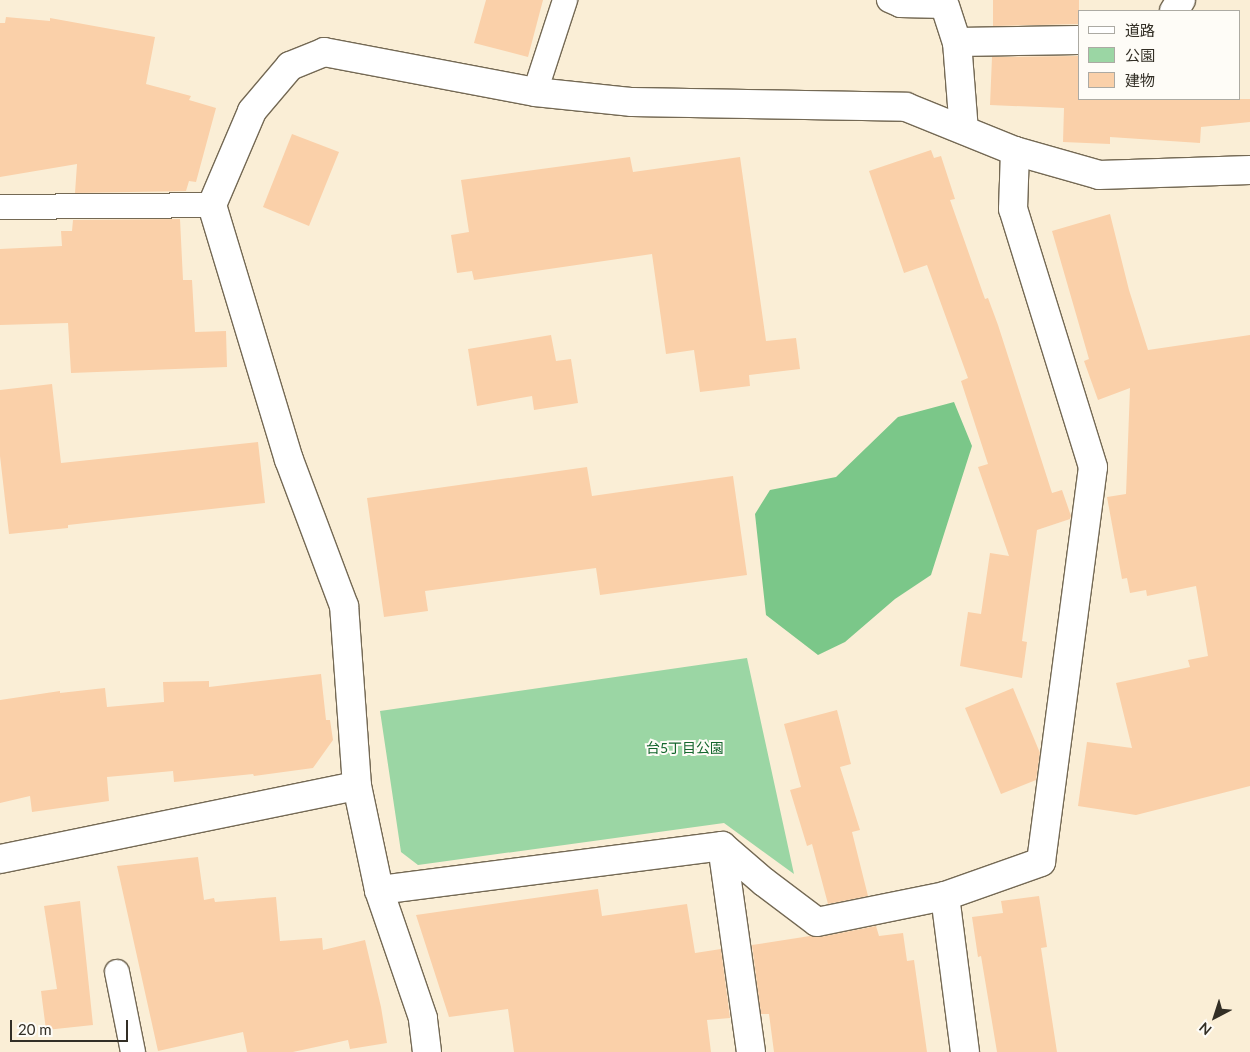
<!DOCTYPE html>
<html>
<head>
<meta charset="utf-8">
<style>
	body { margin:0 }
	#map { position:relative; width:1250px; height:1052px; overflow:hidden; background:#faeed6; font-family:Lato,"Noto Sans JP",sans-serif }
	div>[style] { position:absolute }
	.green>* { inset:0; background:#9bd6a4 }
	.forest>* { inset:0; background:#7bc789 }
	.building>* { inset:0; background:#fad0a9 }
	.roads { filter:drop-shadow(1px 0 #746954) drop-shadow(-1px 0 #746954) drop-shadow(0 1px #746954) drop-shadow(0 -1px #746954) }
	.service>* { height:24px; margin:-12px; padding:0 12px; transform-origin:12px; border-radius:12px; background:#fff }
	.minor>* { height:28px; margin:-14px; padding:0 14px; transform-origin:14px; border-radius:14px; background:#fff }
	span { translate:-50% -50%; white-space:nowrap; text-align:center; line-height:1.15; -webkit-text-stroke:4px #fefcf7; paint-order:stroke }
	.park-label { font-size:14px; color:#14662d }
	.legend { position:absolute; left:1078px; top:10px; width:162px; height:90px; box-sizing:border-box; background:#fefcf7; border:1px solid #acaaa3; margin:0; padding:6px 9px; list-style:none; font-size:15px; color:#322e25 }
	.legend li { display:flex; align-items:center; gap:10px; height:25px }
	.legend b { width:25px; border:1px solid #acaaa3 }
	.north { position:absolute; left:1190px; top:992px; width:50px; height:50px; -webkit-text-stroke:4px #fefcf7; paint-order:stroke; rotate:220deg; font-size:14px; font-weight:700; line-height:20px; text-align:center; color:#322e25 }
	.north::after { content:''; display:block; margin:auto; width:18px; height:22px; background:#322e25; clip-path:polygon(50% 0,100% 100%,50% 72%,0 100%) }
	.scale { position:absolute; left:10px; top:1020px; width:118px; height:22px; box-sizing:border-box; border:2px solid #322e25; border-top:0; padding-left:6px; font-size:15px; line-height:18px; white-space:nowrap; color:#322e25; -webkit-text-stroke:4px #fefcf7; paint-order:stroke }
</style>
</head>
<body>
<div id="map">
	<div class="green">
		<div style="clip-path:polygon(747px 658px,794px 874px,724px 823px,418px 865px,401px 852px,380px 711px)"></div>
	</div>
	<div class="forest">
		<div style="clip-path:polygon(954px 402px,972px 446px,931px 575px,895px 599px,845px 642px,818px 655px,766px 615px,755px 514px,770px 490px,836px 477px,898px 417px)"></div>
	</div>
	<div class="building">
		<div style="clip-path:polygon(486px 0,543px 0,528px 57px,474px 43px)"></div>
		<div style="clip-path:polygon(993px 0,1079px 0,1079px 24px,993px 26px)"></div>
		<div style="clip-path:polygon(6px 17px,50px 21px,50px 18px,155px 37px,146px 84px,191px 96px,189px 100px,216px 108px,196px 182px,189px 181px,186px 191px,75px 193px,77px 164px,0 177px,0 23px,5px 23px)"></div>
		<div style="clip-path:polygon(1079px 56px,1079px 99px,1250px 99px,1250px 122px,1201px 127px,1200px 143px,1110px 137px,1110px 144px,1063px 142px,1064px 108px,990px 105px,992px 57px)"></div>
		<div style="clip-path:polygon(292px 134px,339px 152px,309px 226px,263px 207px)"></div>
		<div style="clip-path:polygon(931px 150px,934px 158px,941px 156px,955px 199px,950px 200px,985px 299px,988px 298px,998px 325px,1052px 493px,1062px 490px,1071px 516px,1070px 519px,1037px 530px,1022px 641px,1027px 642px,1022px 678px,960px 666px,968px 612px,981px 614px,990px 553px,1009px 556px,978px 467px,988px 464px,961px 381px,968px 378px,927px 265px,904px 273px,869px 171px)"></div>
		<div style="clip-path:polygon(630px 157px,633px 172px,740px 157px,766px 341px,796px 338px,800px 369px,749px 375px,750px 386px,700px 392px,694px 350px,666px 354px,652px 254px,474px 280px,472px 271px,457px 273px,451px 235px,469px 232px,461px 180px)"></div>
		<div style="clip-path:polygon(1110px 214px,1129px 290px,1148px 350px,1250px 335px,1250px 786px,1136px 815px,1078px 806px,1087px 742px,1132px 748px,1116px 683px,1190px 667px,1188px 660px,1208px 656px,1196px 586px,1147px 596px,1146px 590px,1130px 593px,1127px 578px,1122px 579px,1107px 497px,1126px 494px,1130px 388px,1098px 400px,1084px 361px,1089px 359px,1052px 231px)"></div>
		<div style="clip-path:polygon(180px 219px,183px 280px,192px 280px,195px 332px,226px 331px,227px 367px,71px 373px,68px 323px,0 325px,0 249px,62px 246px,61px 231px,72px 231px,73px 220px)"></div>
		<div style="clip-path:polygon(551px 335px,556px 361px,571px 359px,578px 403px,534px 410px,532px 396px,477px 406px,468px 349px)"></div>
		<div style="clip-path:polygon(52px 384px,61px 463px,258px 442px,265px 503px,68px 525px,68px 528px,9px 534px,0 456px,0 390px)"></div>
		<div style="clip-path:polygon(587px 467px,592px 496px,733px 476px,747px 575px,600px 595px,596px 568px,425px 591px,428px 611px,384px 617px,367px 498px)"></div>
		<div style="clip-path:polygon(321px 674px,326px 720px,330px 720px,333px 740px,313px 768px,254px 776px,253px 774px,174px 782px,173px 771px,107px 777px,109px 801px,32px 812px,30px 796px,0 803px,0 700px,60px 691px,60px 693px,105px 688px,107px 707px,164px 702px,163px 682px,209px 681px,209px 687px)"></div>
		<div style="clip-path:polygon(1013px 688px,1040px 753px,1036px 780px,1001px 794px,965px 708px)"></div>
		<div style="clip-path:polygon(837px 710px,851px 764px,840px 767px,860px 830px,852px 832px,868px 896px,828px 904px,812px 844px,807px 846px,790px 790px,801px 787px,784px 724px)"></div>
		<div style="clip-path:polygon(198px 857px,204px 900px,214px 898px,215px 902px,276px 897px,280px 941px,322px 938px,323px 950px,365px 940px,381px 1007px,387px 1043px,350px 1049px,348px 1040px,293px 1052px,247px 1052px,243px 1032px,158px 1051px,117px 866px)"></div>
		<div style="clip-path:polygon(598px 889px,602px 916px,687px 904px,695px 953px,721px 949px,730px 1018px,707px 1020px,711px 1052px,514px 1052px,508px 1009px,449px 1017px,416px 915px)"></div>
		<div style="clip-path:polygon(1039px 896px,1047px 947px,1041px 948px,1057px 1052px,997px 1052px,981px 956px,978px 957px,972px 917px,1003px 913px,1001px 901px)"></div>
		<div style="clip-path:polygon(80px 901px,93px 1025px,46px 1030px,41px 991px,57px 989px,44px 906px)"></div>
		<div style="clip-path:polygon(876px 926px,879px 936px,903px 933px,907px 961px,914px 960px,927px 1052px,774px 1052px,769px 1014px,761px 1014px,752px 945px,810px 936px,820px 937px)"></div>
	</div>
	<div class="roads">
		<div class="service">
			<div style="left:889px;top:0;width:12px;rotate:24deg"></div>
			<div style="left:900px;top:5px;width:45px;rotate:1.3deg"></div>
			<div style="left:945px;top:6px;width:6px;rotate:-99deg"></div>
			<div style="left:535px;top:92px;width:97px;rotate:-71.9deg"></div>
			<div style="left:0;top:207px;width:212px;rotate:-0.5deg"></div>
			<div style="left:117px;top:972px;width:82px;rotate:78.7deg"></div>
		</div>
		<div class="minor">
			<div style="left:945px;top:6px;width:38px;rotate:72deg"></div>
			<div style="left:957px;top:42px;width:88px;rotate:85.5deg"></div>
			<div style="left:1174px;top:11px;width:13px;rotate:-58deg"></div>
			<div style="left:957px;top:42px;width:122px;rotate:-0.9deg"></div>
			<div style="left:0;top:859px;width:364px;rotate:-11.6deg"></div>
			<div style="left:379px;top:890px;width:346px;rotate:-7.3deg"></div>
			<div style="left:945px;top:896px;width:157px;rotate:82.7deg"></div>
			<div style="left:427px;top:1052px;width:34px;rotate:-97deg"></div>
			<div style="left:423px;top:1018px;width:135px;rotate:-109deg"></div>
			<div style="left:379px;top:890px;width:106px;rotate:-101.9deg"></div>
			<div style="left:357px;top:786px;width:180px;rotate:-94.1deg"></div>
			<div style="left:344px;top:606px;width:156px;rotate:-110.6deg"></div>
			<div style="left:289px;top:460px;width:266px;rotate:-106.8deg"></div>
			<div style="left:212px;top:205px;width:102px;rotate:-66.9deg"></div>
			<div style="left:252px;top:111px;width:59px;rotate:-49.8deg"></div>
			<div style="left:290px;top:66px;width:37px;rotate:-22deg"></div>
			<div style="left:324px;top:52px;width:215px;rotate:10.7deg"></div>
			<div style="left:535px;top:92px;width:98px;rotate:5.9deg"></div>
			<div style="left:632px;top:102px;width:274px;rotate:1deg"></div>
			<div style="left:906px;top:107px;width:118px;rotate:22deg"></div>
			<div style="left:1015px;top:151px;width:87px;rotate:15.9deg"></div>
			<div style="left:1099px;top:175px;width:151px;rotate:-1.9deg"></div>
			<div style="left:751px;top:1052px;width:208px;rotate:-98deg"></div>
			<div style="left:722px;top:846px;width:55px;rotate:40.6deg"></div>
			<div style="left:764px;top:882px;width:66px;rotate:37deg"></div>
			<div style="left:817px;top:922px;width:131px;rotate:-11.5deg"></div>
			<div style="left:945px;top:896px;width:102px;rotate:-19.5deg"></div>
			<div style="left:1041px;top:862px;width:398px;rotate:-82.5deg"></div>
			<div style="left:1093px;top:467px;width:270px;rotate:-107.2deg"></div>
			<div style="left:1013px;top:209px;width:58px;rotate:-88deg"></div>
		</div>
	</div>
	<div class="park-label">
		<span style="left:685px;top:748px">台5丁目公園</span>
	</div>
	<ul class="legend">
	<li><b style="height:6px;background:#fff"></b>道路</li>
	<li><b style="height:14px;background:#9bd6a4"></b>公園</li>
	<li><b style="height:14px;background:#fad0a9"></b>建物</li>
	</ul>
	<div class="north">N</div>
	<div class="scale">20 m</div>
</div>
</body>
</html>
